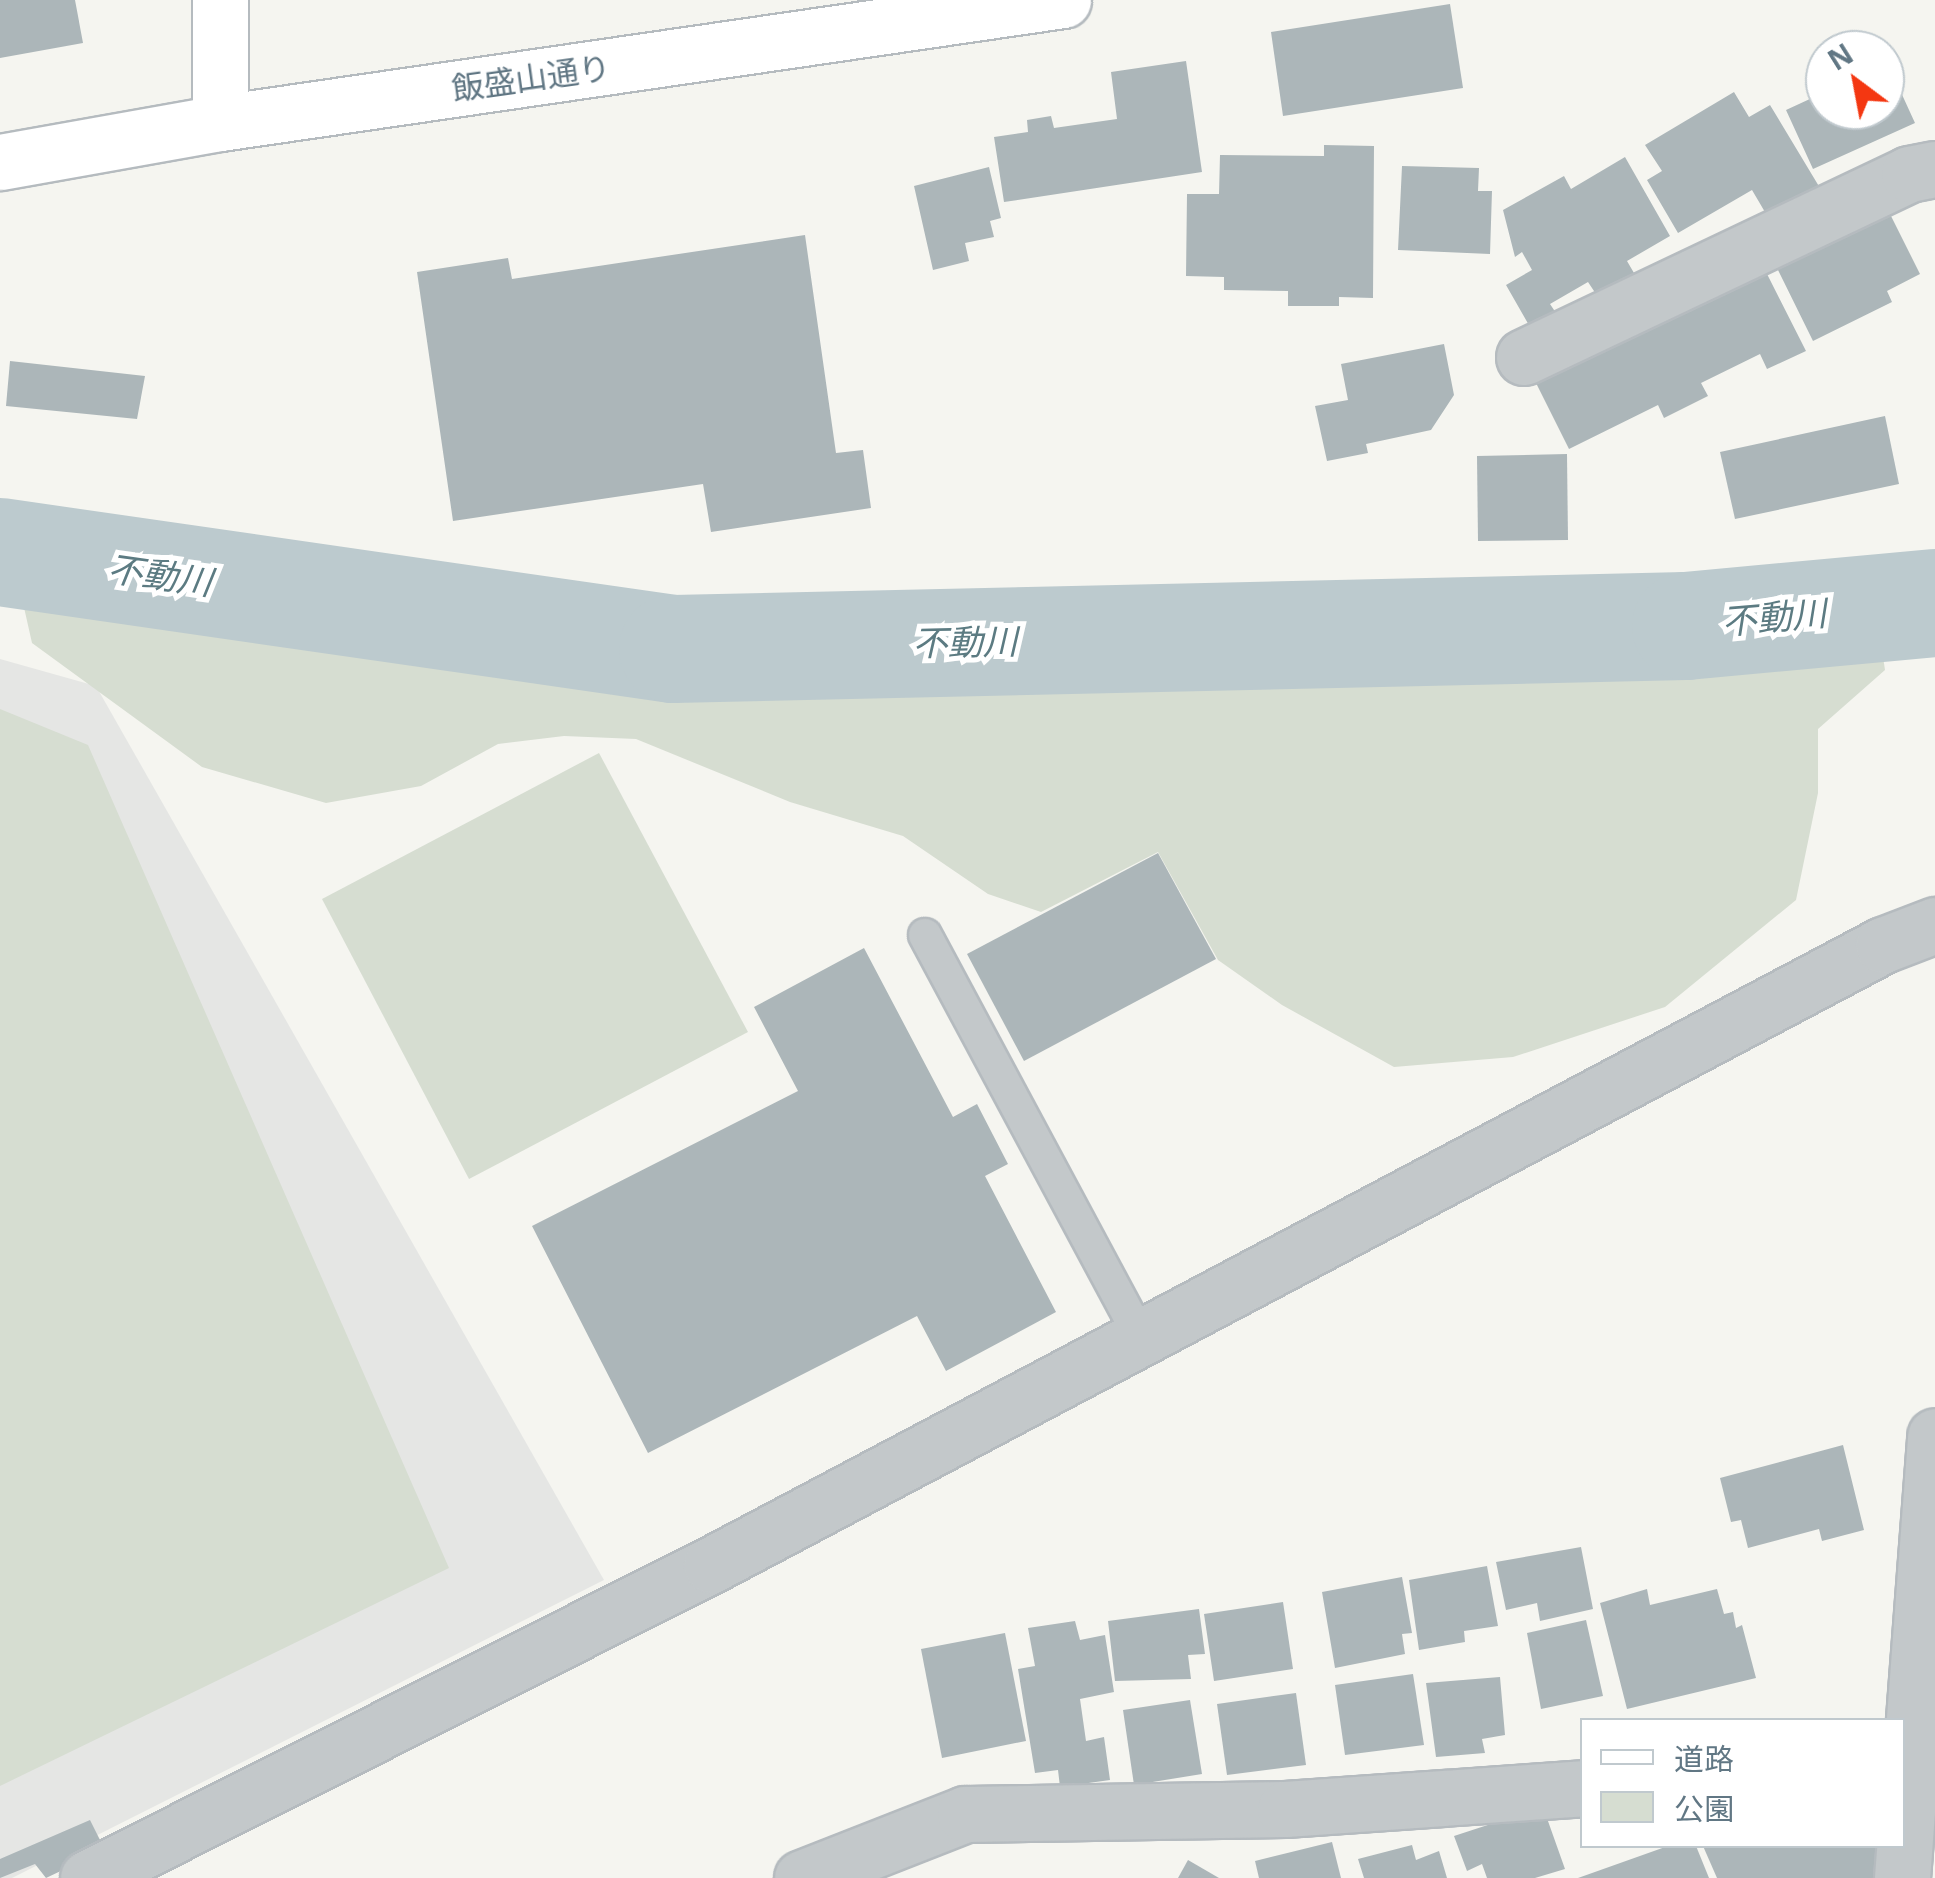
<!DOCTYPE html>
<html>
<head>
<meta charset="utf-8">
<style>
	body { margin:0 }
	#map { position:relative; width:1935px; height:1878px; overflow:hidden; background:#f5f5f0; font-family:"Noto Sans","Noto Sans JP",sans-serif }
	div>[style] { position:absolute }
	.built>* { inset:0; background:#e5e6e4 }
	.green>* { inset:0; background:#d6ddd1 }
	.river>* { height:108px; margin:-54px; padding:0 54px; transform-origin:54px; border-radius:54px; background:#bccace }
	.building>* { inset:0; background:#acb6b9 }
	.roads { filter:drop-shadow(2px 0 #b5bbbf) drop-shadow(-2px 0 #b5bbbf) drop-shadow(0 2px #b5bbbf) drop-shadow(0 -2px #b5bbbf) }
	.lane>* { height:32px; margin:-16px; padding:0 16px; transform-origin:16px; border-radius:16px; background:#c3c8ca }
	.street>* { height:55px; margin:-27.5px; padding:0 27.5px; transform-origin:27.5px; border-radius:27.5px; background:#c3c8ca }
	.secondary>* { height:55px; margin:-27.5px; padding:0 27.5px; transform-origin:27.5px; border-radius:27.5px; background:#fff }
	span { translate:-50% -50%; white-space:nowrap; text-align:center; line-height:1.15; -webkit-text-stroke:10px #fff; paint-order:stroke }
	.street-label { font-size:32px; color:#617784 }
	.water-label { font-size:35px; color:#5c7b82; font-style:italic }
	.legend { position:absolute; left:1580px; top:1718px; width:325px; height:130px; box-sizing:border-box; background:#fff; border:2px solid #c0c9ce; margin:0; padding:12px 18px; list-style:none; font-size:30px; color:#617784 }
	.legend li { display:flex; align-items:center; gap:20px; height:50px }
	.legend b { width:50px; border:2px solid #c0c9ce }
	.north { position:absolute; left:1805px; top:30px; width:100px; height:100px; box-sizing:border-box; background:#fff; border:2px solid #c0c9ce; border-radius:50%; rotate:328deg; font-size:28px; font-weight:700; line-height:40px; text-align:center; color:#617784 }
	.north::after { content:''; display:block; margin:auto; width:35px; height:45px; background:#f43711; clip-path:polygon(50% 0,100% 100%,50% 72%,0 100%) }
</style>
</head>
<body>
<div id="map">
	<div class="built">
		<div style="clip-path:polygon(0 659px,96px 686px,604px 1580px,12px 1878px,0 1878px)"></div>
	</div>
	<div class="green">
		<div style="clip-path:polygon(65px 582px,622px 661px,1437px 660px,1859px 631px,1882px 650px,1885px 670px,1818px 729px,1818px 793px,1796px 900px,1665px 1007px,1513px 1057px,1394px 1067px,1282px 1005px,1218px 960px,1158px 852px,1041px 912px,988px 894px,903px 836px,790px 802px,636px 739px,564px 736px,498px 744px,421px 786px,326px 803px,202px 767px,32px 643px,23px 603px,34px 588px)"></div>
		<div style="clip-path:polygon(0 709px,88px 745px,449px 1568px,0 1786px)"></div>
		<div style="clip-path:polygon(599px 753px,748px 1032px,469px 1179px,322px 899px)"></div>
	</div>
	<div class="river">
		<div style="left:0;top:552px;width:680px;rotate:8.2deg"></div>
		<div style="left:673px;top:649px;width:1013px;rotate:-1.3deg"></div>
		<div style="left:1686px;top:626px;width:250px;rotate:-5.3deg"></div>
	</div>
	<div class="building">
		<div style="clip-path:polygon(0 0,75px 0,83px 43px,0 58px)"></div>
		<div style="clip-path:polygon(1450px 4px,1463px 88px,1283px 116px,1271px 32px)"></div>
		<div style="clip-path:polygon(1186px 61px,1202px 172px,1004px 202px,994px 137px,1028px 132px,1027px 120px,1051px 116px,1054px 128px,1117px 119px,1111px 72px)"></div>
		<div style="clip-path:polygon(1888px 64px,1915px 123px,1813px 169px,1786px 110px,1825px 92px,1825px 110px,1885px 110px)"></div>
		<div style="clip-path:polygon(1734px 92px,1749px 117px,1770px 105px,1823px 193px,1772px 224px,1752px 190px,1678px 233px,1647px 180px,1662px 171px,1645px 145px)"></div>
		<div style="clip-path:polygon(1324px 145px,1374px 146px,1373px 298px,1339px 297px,1339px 306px,1288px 306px,1288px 291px,1224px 290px,1224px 277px,1186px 276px,1187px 194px,1219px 194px,1220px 155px,1324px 156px)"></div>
		<div style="clip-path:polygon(1625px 157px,1670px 236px,1627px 261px,1634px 273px,1596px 294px,1588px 282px,1550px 304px,1556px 313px,1530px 327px,1506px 285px,1532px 270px,1522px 252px,1515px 257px,1503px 210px,1564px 176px,1571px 189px)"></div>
		<div style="clip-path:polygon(1402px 166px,1479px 168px,1478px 191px,1492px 191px,1490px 254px,1398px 250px)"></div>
		<div style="clip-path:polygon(989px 167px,1001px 218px,990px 221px,994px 237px,965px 243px,969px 261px,933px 270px,914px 186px)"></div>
		<div style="clip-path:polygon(1888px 210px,1920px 274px,1887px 291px,1892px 302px,1813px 341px,1776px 266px)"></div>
		<div style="clip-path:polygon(805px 235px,836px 453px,863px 450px,871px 508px,711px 532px,703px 484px,453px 521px,417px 272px,508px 258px,512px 279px)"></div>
		<div style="clip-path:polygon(1765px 270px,1806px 351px,1767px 369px,1760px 354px,1701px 383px,1708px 396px,1664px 418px,1658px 405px,1569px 449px,1536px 383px)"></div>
		<div style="clip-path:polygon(1444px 344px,1454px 395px,1431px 430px,1366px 444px,1368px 453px,1327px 461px,1315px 406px,1348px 400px,1341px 364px)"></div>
		<div style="clip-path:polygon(10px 361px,145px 376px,137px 419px,6px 406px)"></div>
		<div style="clip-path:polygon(1885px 416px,1899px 484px,1735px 519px,1720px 452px)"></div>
		<div style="clip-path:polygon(1567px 454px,1568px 540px,1478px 541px,1477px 456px)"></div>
		<div style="clip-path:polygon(1158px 853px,1216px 959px,1024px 1061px,967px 954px)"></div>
		<div style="clip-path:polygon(864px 948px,953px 1117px,977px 1104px,1008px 1164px,985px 1176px,1056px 1312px,946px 1371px,917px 1316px,648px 1453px,532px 1226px,798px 1091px,754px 1007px)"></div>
		<div style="clip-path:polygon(1843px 1445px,1864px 1530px,1822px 1541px,1819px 1529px,1748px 1548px,1741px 1520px,1731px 1522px,1720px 1478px)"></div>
		<div style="clip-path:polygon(1581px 1547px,1593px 1609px,1540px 1621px,1537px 1603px,1506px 1610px,1496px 1562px)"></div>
		<div style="clip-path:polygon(1487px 1566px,1498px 1626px,1464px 1631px,1465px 1642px,1419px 1650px,1409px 1580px)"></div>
		<div style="clip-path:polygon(1402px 1577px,1412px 1633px,1402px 1634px,1405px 1654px,1335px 1668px,1322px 1592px)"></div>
		<div style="clip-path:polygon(1647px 1589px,1650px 1605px,1717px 1589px,1724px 1614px,1733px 1612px,1736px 1628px,1742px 1625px,1756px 1678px,1627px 1709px,1600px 1603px)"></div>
		<div style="clip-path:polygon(1283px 1602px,1293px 1669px,1214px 1681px,1204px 1614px)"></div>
		<div style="clip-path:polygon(1199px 1609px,1205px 1654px,1188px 1655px,1191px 1679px,1115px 1681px,1108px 1621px)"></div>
		<div style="clip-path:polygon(1586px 1620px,1603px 1696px,1541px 1709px,1527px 1633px)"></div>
		<div style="clip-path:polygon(1075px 1621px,1080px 1640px,1105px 1635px,1114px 1692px,1080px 1699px,1086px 1741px,1104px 1737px,1110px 1780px,1060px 1787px,1058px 1770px,1035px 1773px,1018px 1669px,1035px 1666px,1028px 1628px)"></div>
		<div style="clip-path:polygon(1005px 1633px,1026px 1741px,942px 1758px,921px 1649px)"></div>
		<div style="clip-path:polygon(1413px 1674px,1424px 1745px,1345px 1755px,1335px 1685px)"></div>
		<div style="clip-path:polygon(1500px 1677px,1505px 1735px,1482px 1739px,1485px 1753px,1436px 1757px,1426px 1683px)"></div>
		<div style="clip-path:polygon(1296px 1693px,1306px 1765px,1227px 1775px,1217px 1704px)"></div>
		<div style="clip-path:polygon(1190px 1700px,1202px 1774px,1134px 1785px,1123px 1710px)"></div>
		<div style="clip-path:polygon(1543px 1807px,1565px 1869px,1535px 1878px,1487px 1878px,1482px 1864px,1467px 1871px,1454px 1836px)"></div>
		<div style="clip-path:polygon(90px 1820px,105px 1850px,46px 1878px,35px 1864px,0 1878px,0 1859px)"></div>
		<div style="clip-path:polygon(1332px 1842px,1341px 1878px,1259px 1878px,1255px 1861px)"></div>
		<div style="clip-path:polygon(1412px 1845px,1416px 1860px,1439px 1851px,1447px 1878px,1364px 1878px,1358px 1859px)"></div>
		<div style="clip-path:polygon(1668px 1846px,1696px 1846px,1709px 1878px,1578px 1878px)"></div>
		<div style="clip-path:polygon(1703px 1846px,1882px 1846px,1880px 1878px,1717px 1878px)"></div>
		<div style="clip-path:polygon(1188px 1860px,1219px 1878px,1178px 1878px)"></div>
	</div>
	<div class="roads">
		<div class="lane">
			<div style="left:925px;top:935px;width:456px;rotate:61.8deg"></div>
		</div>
		<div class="street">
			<div style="left:1524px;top:357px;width:426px;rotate:-25.4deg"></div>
			<div style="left:1909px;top:174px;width:26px;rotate:-11deg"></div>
			<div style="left:88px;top:1878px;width:697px;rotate:-26.68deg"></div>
			<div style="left:711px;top:1565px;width:1326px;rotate:-27.88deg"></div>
			<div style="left:1883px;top:945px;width:56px;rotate:-21deg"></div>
			<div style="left:802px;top:1878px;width:175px;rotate:-21.4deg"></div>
			<div style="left:965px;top:1814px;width:320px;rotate:-0.9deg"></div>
			<div style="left:1285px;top:1809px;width:298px;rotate:-4deg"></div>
			<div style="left:1902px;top:1878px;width:443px;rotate:-85.7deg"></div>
		</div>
		<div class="secondary">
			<div style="left:220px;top:123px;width:123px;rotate:-90deg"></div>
			<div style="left:0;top:162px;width:223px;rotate:-10.1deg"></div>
			<div style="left:220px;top:123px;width:852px;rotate:-8.3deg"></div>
		</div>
	</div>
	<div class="street-label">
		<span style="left:531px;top:78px;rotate:-8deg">飯盛山通り</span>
	</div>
	<div class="water-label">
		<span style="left:160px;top:575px;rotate:8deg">不動川</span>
		<span style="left:1774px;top:617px;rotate:-5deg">不動川</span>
		<span style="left:965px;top:642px;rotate:-1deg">不動川</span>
	</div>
	<ul class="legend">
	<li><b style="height:12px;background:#fff"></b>道路</li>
	<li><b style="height:28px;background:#d6ddd1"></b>公園</li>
	</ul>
	<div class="north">N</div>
</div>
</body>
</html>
